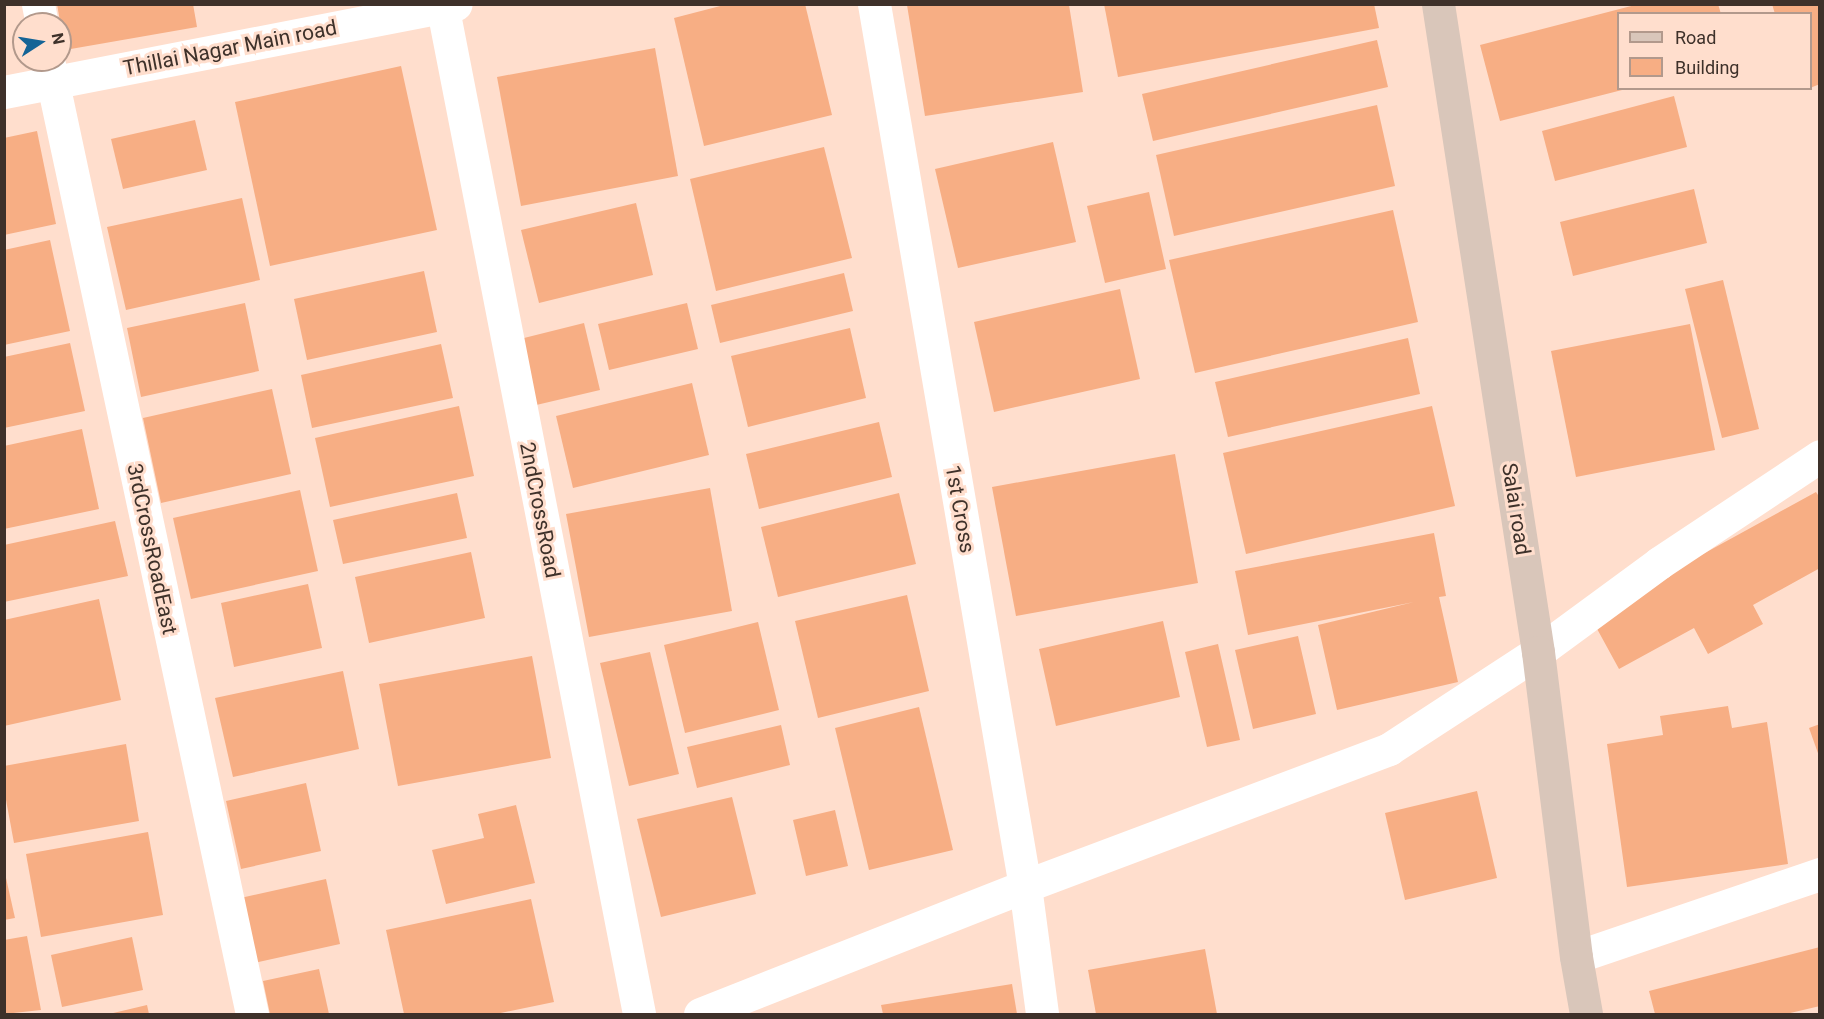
<!DOCTYPE html>
<html>
<head>
<meta charset="utf-8">
<style>
	body { margin:0 }
	#map { position:relative; width:1824px; height:1019px; overflow:hidden; background:#ffdecd; font-family:Roboto,sans-serif }
	div>[style] { position:absolute }
	.building>* { inset:0; background:#f7ae84 }
	.minor>* { height:33px; margin:-16.5px; padding:0 16.5px; transform-origin:16.5px; border-radius:16.5px; background:#fff }
	.tertiary>* { height:33px; margin:-16.5px; padding:0 16.5px; transform-origin:16.5px; border-radius:16.5px; background:#fff }
	.secondary>* { height:33px; margin:-16.5px; padding:0 16.5px; transform-origin:16.5px; border-radius:16.5px; background:#d9c6ba }
	span { translate:-50% -50%; white-space:nowrap; text-align:center; line-height:1.15; -webkit-text-stroke:6px #ffdecd; paint-order:stroke }
	.street-label { font-size:21px; color:#3e312a }
	.frame { position:absolute; inset:0; border:6px solid #3e312a; pointer-events:none }
	.legend { position:absolute; left:1617px; top:12px; width:195px; height:78px; box-sizing:border-box; background:#ffdecd; border:2px solid #b2998c; margin:0; padding:8px 10px; list-style:none; font-size:18px; color:#3e312a }
	.legend li { display:flex; align-items:center; gap:12px; height:30px }
	.legend b { width:30px; border:2px solid #b2998c }
	.north { position:absolute; left:12px; top:12px; width:60px; height:60px; box-sizing:border-box; background:#ffdecd; border:2px solid #b2998c; border-radius:50%; rotate:78deg; font-size:16px; font-weight:700; line-height:24px; text-align:center; color:#3e312a }
	.north::after { content:''; display:block; margin:auto; width:21px; height:27px; background:#156496; clip-path:polygon(50% 0,100% 100%,50% 72%,0 100%) }
</style>
</head>
<body>
<div id="map">
	<div class="building">
		<div style="clip-path:polygon(57px 4px,193px 4px,197px 27px,65px 50px)"></div>
		<div style="clip-path:polygon(728px 4px,805px 4px,832px 115px,704px 146px,674px 18px)"></div>
		<div style="clip-path:polygon(1104px 4px,1374px 4px,1379px 28px,1118px 77px)"></div>
		<div style="clip-path:polygon(1639px 4px,1718px 4px,1721px 14px,1618px 14px,1618px 88px,1626px 89px,1500px 121px,1480px 45px)"></div>
		<div style="clip-path:polygon(1772px 4px,1820px 4px,1820px 84px,1810px 88px,1810px 14px,1775px 14px)"></div>
		<div style="clip-path:polygon(907px 5px,1069px 5px,1083px 92px,925px 116px)"></div>
		<div style="clip-path:polygon(1377px 40px,1388px 87px,1153px 141px,1142px 94px)"></div>
		<div style="clip-path:polygon(655px 48px,678px 176px,521px 206px,497px 77px)"></div>
		<div style="clip-path:polygon(401px 66px,437px 230px,270px 266px,235px 102px)"></div>
		<div style="clip-path:polygon(1674px 96px,1687px 147px,1555px 181px,1542px 131px)"></div>
		<div style="clip-path:polygon(1377px 105px,1395px 186px,1174px 236px,1156px 155px)"></div>
		<div style="clip-path:polygon(195px 120px,207px 170px,123px 189px,111px 139px)"></div>
		<div style="clip-path:polygon(37px 131px,56px 224px,4px 235px,4px 138px)"></div>
		<div style="clip-path:polygon(1053px 142px,1076px 242px,958px 268px,935px 169px)"></div>
		<div style="clip-path:polygon(824px 147px,852px 258px,716px 291px,690px 179px)"></div>
		<div style="clip-path:polygon(1694px 189px,1707px 243px,1573px 276px,1560px 222px)"></div>
		<div style="clip-path:polygon(1149px 192px,1166px 269px,1105px 283px,1087px 206px)"></div>
		<div style="clip-path:polygon(242px 198px,260px 280px,126px 310px,107px 227px)"></div>
		<div style="clip-path:polygon(636px 203px,653px 275px,539px 303px,521px 230px)"></div>
		<div style="clip-path:polygon(1393px 210px,1418px 322px,1195px 373px,1169px 260px)"></div>
		<div style="clip-path:polygon(50px 240px,70px 331px,4px 345px,4px 250px)"></div>
		<div style="clip-path:polygon(424px 271px,437px 332px,307px 360px,294px 299px)"></div>
		<div style="clip-path:polygon(844px 273px,853px 311px,720px 343px,711px 305px)"></div>
		<div style="clip-path:polygon(1723px 280px,1759px 429px,1722px 438px,1685px 289px)"></div>
		<div style="clip-path:polygon(1120px 289px,1140px 379px,994px 412px,974px 322px)"></div>
		<div style="clip-path:polygon(245px 303px,259px 371px,141px 397px,127px 328px)"></div>
		<div style="clip-path:polygon(687px 303px,698px 349px,609px 370px,598px 324px)"></div>
		<div style="clip-path:polygon(584px 323px,600px 390px,532px 406px,516px 340px)"></div>
		<div style="clip-path:polygon(1690px 324px,1715px 450px,1576px 477px,1551px 351px)"></div>
		<div style="clip-path:polygon(850px 328px,866px 398px,748px 427px,731px 356px)"></div>
		<div style="clip-path:polygon(1408px 338px,1420px 394px,1228px 437px,1215px 382px)"></div>
		<div style="clip-path:polygon(70px 343px,85px 411px,4px 428px,4px 357px)"></div>
		<div style="clip-path:polygon(441px 344px,453px 398px,312px 428px,301px 375px)"></div>
		<div style="clip-path:polygon(692px 383px,709px 455px,573px 488px,556px 416px)"></div>
		<div style="clip-path:polygon(272px 389px,291px 474px,161px 503px,143px 418px)"></div>
		<div style="clip-path:polygon(459px 406px,474px 476px,330px 507px,315px 438px)"></div>
		<div style="clip-path:polygon(1432px 406px,1455px 506px,1246px 554px,1223px 453px)"></div>
		<div style="clip-path:polygon(879px 422px,892px 477px,759px 509px,746px 454px)"></div>
		<div style="clip-path:polygon(82px 429px,99px 509px,4px 529px,4px 446px)"></div>
		<div style="clip-path:polygon(1175px 454px,1198px 583px,1016px 616px,992px 487px)"></div>
		<div style="clip-path:polygon(710px 488px,732px 611px,589px 637px,566px 514px)"></div>
		<div style="clip-path:polygon(300px 490px,318px 571px,191px 599px,173px 518px)"></div>
		<div style="clip-path:polygon(1816px 492px,1820px 498px,1820px 568px,1753px 605px,1763px 624px,1708px 654px,1694px 628px,1619px 669px,1590px 616px)"></div>
		<div style="clip-path:polygon(457px 493px,467px 538px,343px 564px,333px 520px)"></div>
		<div style="clip-path:polygon(899px 493px,916px 564px,778px 597px,761px 527px)"></div>
		<div style="clip-path:polygon(115px 521px,128px 576px,4px 602px,4px 545px)"></div>
		<div style="clip-path:polygon(1434px 533px,1446px 596px,1439px 597px,1458px 682px,1337px 710px,1318px 625px,1414px 602px,1248px 635px,1235px 571px)"></div>
		<div style="clip-path:polygon(471px 552px,485px 618px,369px 643px,355px 577px)"></div>
		<div style="clip-path:polygon(308px 584px,322px 648px,234px 667px,221px 603px)"></div>
		<div style="clip-path:polygon(907px 595px,929px 691px,818px 718px,795px 621px)"></div>
		<div style="clip-path:polygon(99px 599px,121px 700px,4px 726px,4px 620px)"></div>
		<div style="clip-path:polygon(1163px 621px,1180px 697px,1056px 726px,1039px 649px)"></div>
		<div style="clip-path:polygon(758px 622px,779px 710px,685px 733px,664px 645px)"></div>
		<div style="clip-path:polygon(1298px 636px,1316px 714px,1253px 729px,1235px 650px)"></div>
		<div style="clip-path:polygon(1218px 644px,1240px 740px,1207px 747px,1185px 652px)"></div>
		<div style="clip-path:polygon(650px 652px,679px 774px,629px 786px,600px 663px)"></div>
		<div style="clip-path:polygon(532px 656px,551px 758px,398px 786px,379px 684px)"></div>
		<div style="clip-path:polygon(343px 671px,359px 749px,233px 777px,215px 698px)"></div>
		<div style="clip-path:polygon(1728px 706px,1732px 728px,1767px 722px,1788px 864px,1627px 887px,1607px 744px,1663px 735px,1660px 716px)"></div>
		<div style="clip-path:polygon(919px 707px,953px 850px,869px 870px,835px 728px)"></div>
		<div style="clip-path:polygon(1820px 724px,1820px 756px,1819px 756px,1809px 728px)"></div>
		<div style="clip-path:polygon(781px 725px,790px 765px,697px 788px,687px 747px)"></div>
		<div style="clip-path:polygon(126px 744px,139px 821px,14px 843px,4px 789px,4px 766px)"></div>
		<div style="clip-path:polygon(306px 783px,321px 851px,241px 869px,226px 801px)"></div>
		<div style="clip-path:polygon(1477px 791px,1497px 878px,1405px 900px,1385px 813px)"></div>
		<div style="clip-path:polygon(732px 797px,756px 894px,661px 917px,637px 819px)"></div>
		<div style="clip-path:polygon(516px 805px,535px 883px,446px 904px,432px 850px,484px 838px,478px 814px)"></div>
		<div style="clip-path:polygon(835px 810px,848px 866px,806px 876px,793px 820px)"></div>
		<div style="clip-path:polygon(148px 832px,163px 915px,41px 937px,26px 854px)"></div>
		<div style="clip-path:polygon(4px 869px,15px 918px,4px 920px)"></div>
		<div style="clip-path:polygon(326px 879px,340px 944px,250px 964px,236px 899px)"></div>
		<div style="clip-path:polygon(531px 899px,554px 1002px,496px 1014px,404px 1014px,386px 930px)"></div>
		<div style="clip-path:polygon(27px 936px,41px 1010px,4px 1014px,4px 940px)"></div>
		<div style="clip-path:polygon(132px 937px,143px 990px,62px 1007px,51px 955px)"></div>
		<div style="clip-path:polygon(1820px 947px,1820px 1006px,1786px 1014px,1655px 1014px,1649px 991px)"></div>
		<div style="clip-path:polygon(1205px 949px,1217px 1014px,1096px 1014px,1088px 970px)"></div>
		<div style="clip-path:polygon(319px 969px,329px 1014px,270px 1014px,263px 981px)"></div>
		<div style="clip-path:polygon(1012px 984px,1017px 1014px,883px 1014px,881px 1005px)"></div>
		<div style="clip-path:polygon(147px 1005px,149px 1014px,109px 1014px)"></div>
	</div>
	<div class="minor">
		<div style="left:38px;top:4px;width:20px;rotate:79deg"></div>
		<div style="left:442px;top:4px;width:1029px;rotate:78.96deg"></div>
		<div style="left:874px;top:4px;width:895px;rotate:80.29deg"></div>
		<div style="left:1025px;top:886px;width:129px;rotate:82.4deg"></div>
		<div style="left:48px;top:60px;width:976px;rotate:77.93deg"></div>
		<div style="left:700px;top:1014px;width:349px;rotate:-21.5deg"></div>
		<div style="left:1025px;top:886px;width:389px;rotate:-20.6deg"></div>
		<div style="left:1389px;top:749px;width:178px;rotate:-33.1deg"></div>
		<div style="left:1538px;top:652px;width:150px;rotate:-36.3deg"></div>
		<div style="left:1659px;top:563px;width:193px;rotate:-33.6deg"></div>
	</div>
	<div class="tertiary">
		<div style="left:4px;top:92px;width:460px;rotate:-11deg"></div>
		<div style="left:1576px;top:957px;width:258px;rotate:-18.8deg"></div>
	</div>
	<div class="secondary">
		<div style="left:1438px;top:4px;width:656px;rotate:81.23deg"></div>
		<div style="left:1538px;top:652px;width:307px;rotate:82.9deg"></div>
		<div style="left:1576px;top:957px;width:58px;rotate:80deg"></div>
	</div>
	<div class="street-label">
		<span style="left:230px;top:48px;rotate:-11deg">Thillai Nagar Main road</span>
		<span style="left:960px;top:509px;rotate:80deg">1st Cross</span>
		<span style="left:1516px;top:509px;rotate:81deg">Salai road</span>
		<span style="left:540px;top:510px;rotate:79deg">2ndCrossRoad</span>
		<span style="left:152px;top:549px;rotate:78deg">3rdCrossRoadEast</span>
	</div>
	<div class="frame"></div>
	<ul class="legend">
	<li><b style="height:8px;background:#d9c6ba"></b>Road</li>
	<li><b style="height:16px;background:#f7ae84"></b>Building</li>
	</ul>
	<div class="north">N</div>
</div>
</body>
</html>
